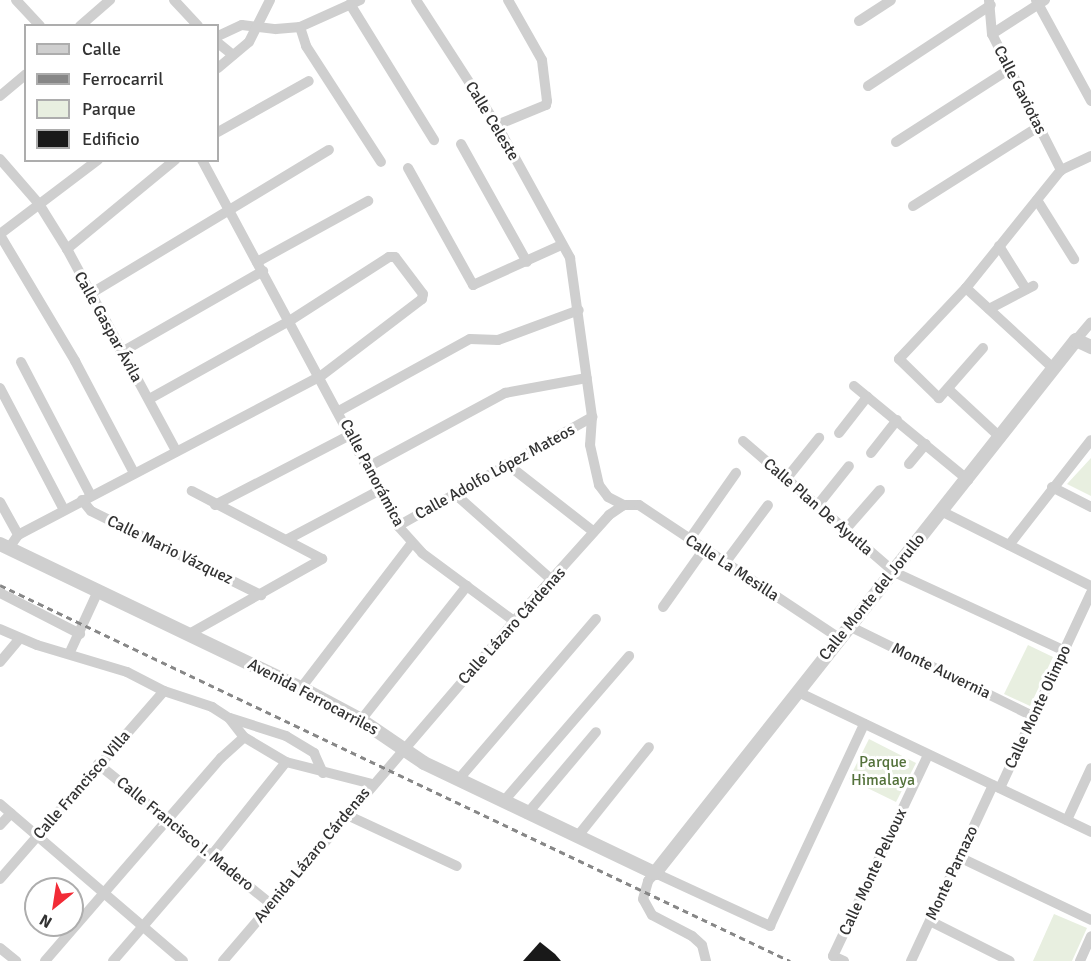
<!DOCTYPE html>
<html>
<head>
<meta charset="utf-8">
<style>
	body { margin:0 }
	#map { position:relative; width:1091px; height:961px; overflow:hidden; background:#fff; font-family:Signika,sans-serif }
	div>[style] { position:absolute }
	.green>* { inset:0; background:#e8efe0 }
	.building>* { inset:0; background:#191919 }
	.minor>* { height:10px; margin:-5px; padding:0 5px; transform-origin:5px; border-radius:5px; background:#cfcfcf }
	.tertiary>* { height:14px; margin:-7px; padding:0 7px; transform-origin:7px; border-radius:7px; background:#cfcfcf }
	.rail>* { height:3px; margin-top:-1.5px; transform-origin:0; background:repeating-linear-gradient(90deg,#878787 0 6px,transparent 0 10.5px) }
	span { translate:-50% -50%; white-space:nowrap; text-align:center; line-height:1.15; -webkit-text-stroke:6px #fff; paint-order:stroke }
	.street-label { font-size:16px; color:#323232 }
	.park-label { font-size:16px; color:#54723b }
	.legend { position:absolute; left:24px; top:24px; width:195px; height:138px; box-sizing:border-box; background:#fff; border:2px solid #adadad; margin:0; padding:8px 10px; list-style:none; font-size:18px; color:#323232 }
	.legend li { display:flex; align-items:center; gap:12px; height:30px }
	.legend b { width:30px; border:2px solid #adadad }
	.north { position:absolute; left:24px; top:877px; width:60px; height:60px; box-sizing:border-box; background:#fff; border:2px solid #adadad; border-radius:50%; rotate:210deg; font-size:16px; font-weight:700; line-height:24px; text-align:center; color:#323232 }
	.north::after { content:''; display:block; margin:auto; width:21px; height:27px; background:#f22b36; clip-path:polygon(50% 0,100% 100%,50% 72%,0 100%) }
</style>
</head>
<body>
<div id="map">
	<div class="green">
		<div style="clip-path:polygon(1091px 458px,1091px 496px,1067px 484px)"></div>
		<div style="clip-path:polygon(1028px 645px,1053px 657px,1030px 706px,1004px 694px)"></div>
		<div style="clip-path:polygon(869px 739px,916px 763px,896px 802px,849px 779px)"></div>
		<div style="clip-path:polygon(1054px 914px,1087px 928px,1072px 961px,1033px 961px)"></div>
	</div>
	<div class="building">
		<div style="clip-path:polygon(540px 942px,555px 954px,561px 961px,523px 961px)"></div>
	</div>
	<div class="minor">
		<div style="left:16px;top:0;width:35px;rotate:47deg"></div>
		<div style="left:174px;top:0;width:35px;rotate:47deg"></div>
		<div style="left:416px;top:0;width:149px;rotate:57.1deg"></div>
		<div style="left:497px;top:125px;width:152px;rotate:61.2deg"></div>
		<div style="left:570px;top:258px;width:161px;rotate:82.1deg"></div>
		<div style="left:592px;top:417px;width:28px;rotate:94deg"></div>
		<div style="left:590px;top:445px;width:41px;rotate:77.3deg"></div>
		<div style="left:599px;top:485px;width:15px;rotate:53deg"></div>
		<div style="left:608px;top:497px;width:18px;rotate:27deg"></div>
		<div style="left:624px;top:505px;width:15px"></div>
		<div style="left:639px;top:505px;width:240px;rotate:33.6deg"></div>
		<div style="left:989px;top:0;width:34px;rotate:85deg"></div>
		<div style="left:992px;top:34px;width:153px;rotate:63.1deg"></div>
		<div style="left:1036px;top:0;width:115px;rotate:61.4deg"></div>
		<div style="left:350px;top:4px;width:160px;rotate:58.3deg"></div>
		<div style="left:859px;top:21px;width:38px;rotate:-33deg"></div>
		<div style="left:80px;top:26px;width:40px;rotate:-41deg"></div>
		<div style="left:300px;top:27px;width:20px;rotate:72deg"></div>
		<div style="left:306px;top:46px;width:138px;rotate:57.1deg"></div>
		<div style="left:992px;top:34px;width:63px;rotate:-32.7deg"></div>
		<div style="left:218px;top:36px;width:26px;rotate:-25deg"></div>
		<div style="left:242px;top:25px;width:34px;rotate:7deg"></div>
		<div style="left:276px;top:29px;width:24px;rotate:-5deg"></div>
		<div style="left:300px;top:27px;width:66px;rotate:-24.2deg"></div>
		<div style="left:218px;top:43px;width:19px;rotate:39deg"></div>
		<div style="left:218px;top:68px;width:40px;rotate:-40deg"></div>
		<div style="left:249px;top:42px;width:47px;rotate:-63.4deg"></div>
		<div style="left:868px;top:86px;width:147px;rotate:-33.4deg"></div>
		<div style="left:0;top:96px;width:34px;rotate:-40deg"></div>
		<div style="left:497px;top:125px;width:53px;rotate:-22.2deg"></div>
		<div style="left:546px;top:105px;width:4px;rotate:-76deg"></div>
		<div style="left:547px;top:101px;width:41px;rotate:-97deg"></div>
		<div style="left:542px;top:60px;width:69px;rotate:-119.5deg"></div>
		<div style="left:218px;top:132px;width:104px;rotate:-29.3deg"></div>
		<div style="left:896px;top:142px;width:133px;rotate:-32.7deg"></div>
		<div style="left:461px;top:144px;width:135px;rotate:60.8deg"></div>
		<div style="left:0;top:159px;width:60px;rotate:49.1deg"></div>
		<div style="left:39px;top:204px;width:53px;rotate:58.1deg"></div>
		<div style="left:67px;top:249px;width:230px;rotate:61.6deg"></div>
		<div style="left:202px;top:160px;width:415px;rotate:61.8deg"></div>
		<div style="left:398px;top:526px;width:36px;rotate:48deg"></div>
		<div style="left:422px;top:553px;width:114px;rotate:36.5deg"></div>
		<div style="left:408px;top:168px;width:134px;rotate:60.9deg"></div>
		<div style="left:473px;top:285px;width:97px;rotate:-24.4deg"></div>
		<div style="left:1037px;top:200px;width:70px;rotate:57.9deg"></div>
		<div style="left:913px;top:206px;width:148px;rotate:-32.3deg"></div>
		<div style="left:0;top:234px;width:123px;rotate:-37.1deg"></div>
		<div style="left:0;top:235px;width:147px;rotate:59.2deg"></div>
		<div style="left:75px;top:361px;width:127px;rotate:62.2deg"></div>
		<div style="left:999px;top:246px;width:51px;rotate:57.9deg"></div>
		<div style="left:67px;top:249px;width:140px;rotate:-39.5deg"></div>
		<div style="left:257px;top:262px;width:127px;rotate:-28.8deg"></div>
		<div style="left:966px;top:288px;width:120px;rotate:42.6deg"></div>
		<div style="left:90px;top:294px;width:279px;rotate:-31.1deg"></div>
		<div style="left:989px;top:309px;width:50px;rotate:-27.6deg"></div>
		<div style="left:1076px;top:340px;width:23px;rotate:-50deg"></div>
		<div style="left:983px;top:348px;width:67px;rotate:131.3deg"></div>
		<div style="left:939px;top:398px;width:56px;rotate:-135.7deg"></div>
		<div style="left:899px;top:359px;width:98px;rotate:-46.7deg"></div>
		<div style="left:966px;top:288px;width:151px;rotate:-51.2deg"></div>
		<div style="left:1061px;top:170px;width:33px;rotate:-25deg"></div>
		<div style="left:120px;top:353px;width:165px;rotate:-29.8deg"></div>
		<div style="left:21px;top:362px;width:151px;rotate:62.4deg"></div>
		<div style="left:854px;top:386px;width:148px;rotate:39.5deg"></div>
		<div style="left:0;top:388px;width:138px;rotate:62.3deg"></div>
		<div style="left:948px;top:389px;width:72px;rotate:42.8deg"></div>
		<div style="left:339px;top:411px;width:149px;rotate:-28.8deg"></div>
		<div style="left:470px;top:339px;width:28px;rotate:2deg"></div>
		<div style="left:498px;top:340px;width:86px;rotate:-20.3deg"></div>
		<div style="left:839px;top:433px;width:46px;rotate:-52.1deg"></div>
		<div style="left:743px;top:441px;width:200px;rotate:40.9deg"></div>
		<div style="left:894px;top:572px;width:188px;rotate:24.8deg"></div>
		<div style="left:871px;top:453px;width:42px;rotate:-51.8deg"></div>
		<div style="left:507px;top:464px;width:110px;rotate:38deg"></div>
		<div style="left:909px;top:464px;width:26px;rotate:-50deg"></div>
		<div style="left:368px;top:467px;width:156px;rotate:-28.4deg"></div>
		<div style="left:505px;top:393px;width:83px;rotate:-10.4deg"></div>
		<div style="left:786px;top:479px;width:53px;rotate:-51.2deg"></div>
		<div style="left:1052px;top:487px;width:44px;rotate:27.1deg"></div>
		<div style="left:455px;top:494px;width:131px;rotate:41.6deg"></div>
		<div style="left:82px;top:500px;width:14px;rotate:51deg"></div>
		<div style="left:91px;top:511px;width:190px;rotate:26.3deg"></div>
		<div style="left:0;top:502px;width:38px;rotate:61deg"></div>
		<div style="left:215px;top:505px;width:154px;rotate:-27.4deg"></div>
		<div style="left:817px;top:506px;width:51px;rotate:-51.3deg"></div>
		<div style="left:941px;top:511px;width:168px;rotate:26.6deg"></div>
		<div style="left:398px;top:526px;width:223px;rotate:-29.3deg"></div>
		<div style="left:845px;top:530px;width:53px;rotate:-48.8deg"></div>
		<div style="left:288px;top:539px;width:104px;rotate:-28deg"></div>
		<div style="left:689px;top:540px;width:82px;rotate:-55deg"></div>
		<div style="left:1009px;top:545px;width:133px;rotate:-52deg"></div>
		<div style="left:9px;top:548px;width:16px;rotate:-55deg"></div>
		<div style="left:18px;top:535px;width:342px;rotate:-27.7deg"></div>
		<div style="left:321px;top:376px;width:127px;rotate:-37.3deg"></div>
		<div style="left:422px;top:299px;width:5px;rotate:-79deg"></div>
		<div style="left:423px;top:294px;width:46px;rotate:-127.1deg"></div>
		<div style="left:395px;top:257px;width:6px;rotate:180deg"></div>
		<div style="left:389px;top:257px;width:117px;rotate:147.3deg"></div>
		<div style="left:291px;top:320px;width:162px;rotate:150.9deg"></div>
		<div style="left:725px;top:563px;width:72px;rotate:-53.4deg"></div>
		<div style="left:0;top:593px;width:90px;rotate:27.1deg"></div>
		<div style="left:663px;top:607px;width:71px;rotate:-54.7deg"></div>
		<div style="left:849px;top:626px;width:205px;rotate:26.1deg"></div>
		<div style="left:0;top:629px;width:40px;rotate:23.4deg"></div>
		<div style="left:37px;top:645px;width:94px;rotate:16.7deg"></div>
		<div style="left:127px;top:672px;width:42px;rotate:27.2deg"></div>
		<div style="left:164px;top:691px;width:51px;rotate:18.4deg"></div>
		<div style="left:212px;top:707px;width:20px;rotate:33deg"></div>
		<div style="left:229px;top:718px;width:24px;rotate:52deg"></div>
		<div style="left:244px;top:737px;width:49px;rotate:30.8deg"></div>
		<div style="left:286px;top:762px;width:89px;rotate:14.3deg"></div>
		<div style="left:189px;top:634px;width:153px;rotate:-29.4deg"></div>
		<div style="left:322px;top:559px;width:147px;rotate:-152.4deg"></div>
		<div style="left:70px;top:652px;width:67px;rotate:-65.3deg"></div>
		<div style="left:0;top:662px;width:30px;rotate:-50deg"></div>
		<div style="left:301px;top:688px;width:181px;rotate:-52.6deg"></div>
		<div style="left:798px;top:692px;width:325px;rotate:25.5deg"></div>
		<div style="left:230px;top:718px;width:59px;rotate:17.8deg"></div>
		<div style="left:286px;top:736px;width:33px;rotate:31deg"></div>
		<div style="left:314px;top:753px;width:22px;rotate:66deg"></div>
		<div style="left:361px;top:720px;width:171px;rotate:-51.7deg"></div>
		<div style="left:98px;top:764px;width:223px;rotate:39deg"></div>
		<div style="left:458px;top:780px;width:212px;rotate:-49.4deg"></div>
		<div style="left:1000px;top:788px;width:215px;rotate:-65deg"></div>
		<div style="left:503px;top:802px;width:193px;rotate:-49.2deg"></div>
		<div style="left:0;top:804px;width:241px;rotate:40.6deg"></div>
		<div style="left:527px;top:814px;width:107px;rotate:-49.9deg"></div>
		<div style="left:347px;top:815px;width:121px;rotate:24.9deg"></div>
		<div style="left:1067px;top:820px;width:57px;rotate:-65.2deg"></div>
		<div style="left:0;top:825px;width:16px;rotate:-47deg"></div>
		<div style="left:577px;top:837px;width:115px;rotate:-51.3deg"></div>
		<div style="left:211px;top:856px;width:120px;rotate:-51.4deg"></div>
		<div style="left:959px;top:857px;width:146px;rotate:25.5deg"></div>
		<div style="left:0;top:879px;width:249px;rotate:-48.9deg"></div>
		<div style="left:930px;top:921px;width:89px;rotate:26.6deg"></div>
		<div style="left:0;top:948px;width:21px;rotate:39deg"></div>
		<div style="left:45px;top:961px;width:269px;rotate:-49.1deg"></div>
		<div style="left:221px;top:758px;width:31px;rotate:-42deg"></div>
		<div style="left:113px;top:961px;width:144px;rotate:-49.2deg"></div>
		<div style="left:223px;top:961px;width:448px;rotate:-49.4deg"></div>
		<div style="left:514px;top:621px;width:142px;rotate:-48.1deg"></div>
		<div style="left:609px;top:515px;width:18px;rotate:-34deg"></div>
		<div style="left:706px;top:961px;width:16px;rotate:-104deg"></div>
		<div style="left:702px;top:945px;width:13px;rotate:-138deg"></div>
		<div style="left:692px;top:936px;width:45px;rotate:-152.3deg"></div>
		<div style="left:652px;top:915px;width:18px;rotate:-119deg"></div>
		<div style="left:643px;top:899px;width:19px;rotate:-74deg"></div>
		<div style="left:648px;top:881px;width:11px;rotate:-49deg"></div>
		<div style="left:655px;top:873px;width:127px;rotate:24.7deg"></div>
		<div style="left:770px;top:926px;width:223px;rotate:-65deg"></div>
		<div style="left:844px;top:961px;width:12px;rotate:-156deg"></div>
		<div style="left:833px;top:956px;width:222px;rotate:-64.7deg"></div>
		<div style="left:911px;top:961px;width:194px;rotate:-65deg"></div>
		<div style="left:1080px;top:961px;width:27px;rotate:-66deg"></div>
	</div>
	<div class="tertiary">
		<div style="left:0;top:544px;width:334px;rotate:25.6deg"></div>
		<div style="left:301px;top:688px;width:68px;rotate:28.1deg"></div>
		<div style="left:361px;top:720px;width:76px;rotate:34.3deg"></div>
		<div style="left:424px;top:763px;width:256px;rotate:25.5deg"></div>
		<div style="left:655px;top:873px;width:679px;rotate:-51.7deg"></div>
		<div style="left:1076px;top:340px;width:17px;rotate:25deg"></div>
	</div>
	<div class="rail">
		<div style="left:0;top:585px;width:875px;rotate:25.45deg"></div>
	</div>
	<div class="street-label">
		<span style="left:1020px;top:90px;rotate:63deg">Calle Gaviotas</span>
		<span style="left:492px;top:121px;rotate:59deg">Calle Celeste</span>
		<span style="left:108px;top:327px;rotate:61deg">Calle Gaspar Ávila</span>
		<span style="left:495px;top:472px;rotate:-29deg">Calle Adolfo López Mateos</span>
		<span style="left:372px;top:473px;rotate:62deg">Calle Panorámica</span>
		<span style="left:818px;top:507px;rotate:41deg">Calle Plan De Ayutla</span>
		<span style="left:170px;top:550px;rotate:26deg">Calle Mario Vázquez</span>
		<span style="left:732px;top:568px;rotate:33deg">Calle La Mesilla</span>
		<span style="left:872px;top:597px;rotate:-51deg">Calle Monte del Jorullo</span>
		<span style="left:512px;top:626px;rotate:-48deg">Calle Lázaro Cárdenas</span>
		<span style="left:941px;top:671px;rotate:26deg">Monte Auvernia</span>
		<span style="left:313px;top:697px;rotate:28deg">Avenida Ferrocarriles</span>
		<span style="left:1038px;top:707px;rotate:-65deg">Calle Monte Olimpo</span>
		<span style="left:82px;top:785px;rotate:-49deg">Calle Francisco Villa</span>
		<span style="left:185px;top:834px;rotate:39deg">Calle Francisco I. Madero</span>
		<span style="left:312px;top:855px;rotate:-50deg">Avenida Lázaro Cárdenas</span>
		<span style="left:873px;top:872px;rotate:-65deg">Calle Monte Pelvoux</span>
		<span style="left:952px;top:873px;rotate:-65deg">Monte Parnazo</span>
	</div>
	<div class="park-label">
		<span style="left:883px;top:771px">Parque<br>Himalaya</span>
	</div>
	<ul class="legend">
	<li><b style="height:8px;background:#cfcfcf"></b>Calle</li>
	<li><b style="height:8px;background:#878787"></b>Ferrocarril</li>
	<li><b style="height:16px;background:#e8efe0"></b>Parque</li>
	<li><b style="height:16px;background:#191919"></b>Edificio</li>
	</ul>
	<div class="north">N</div>
</div>
</body>
</html>
